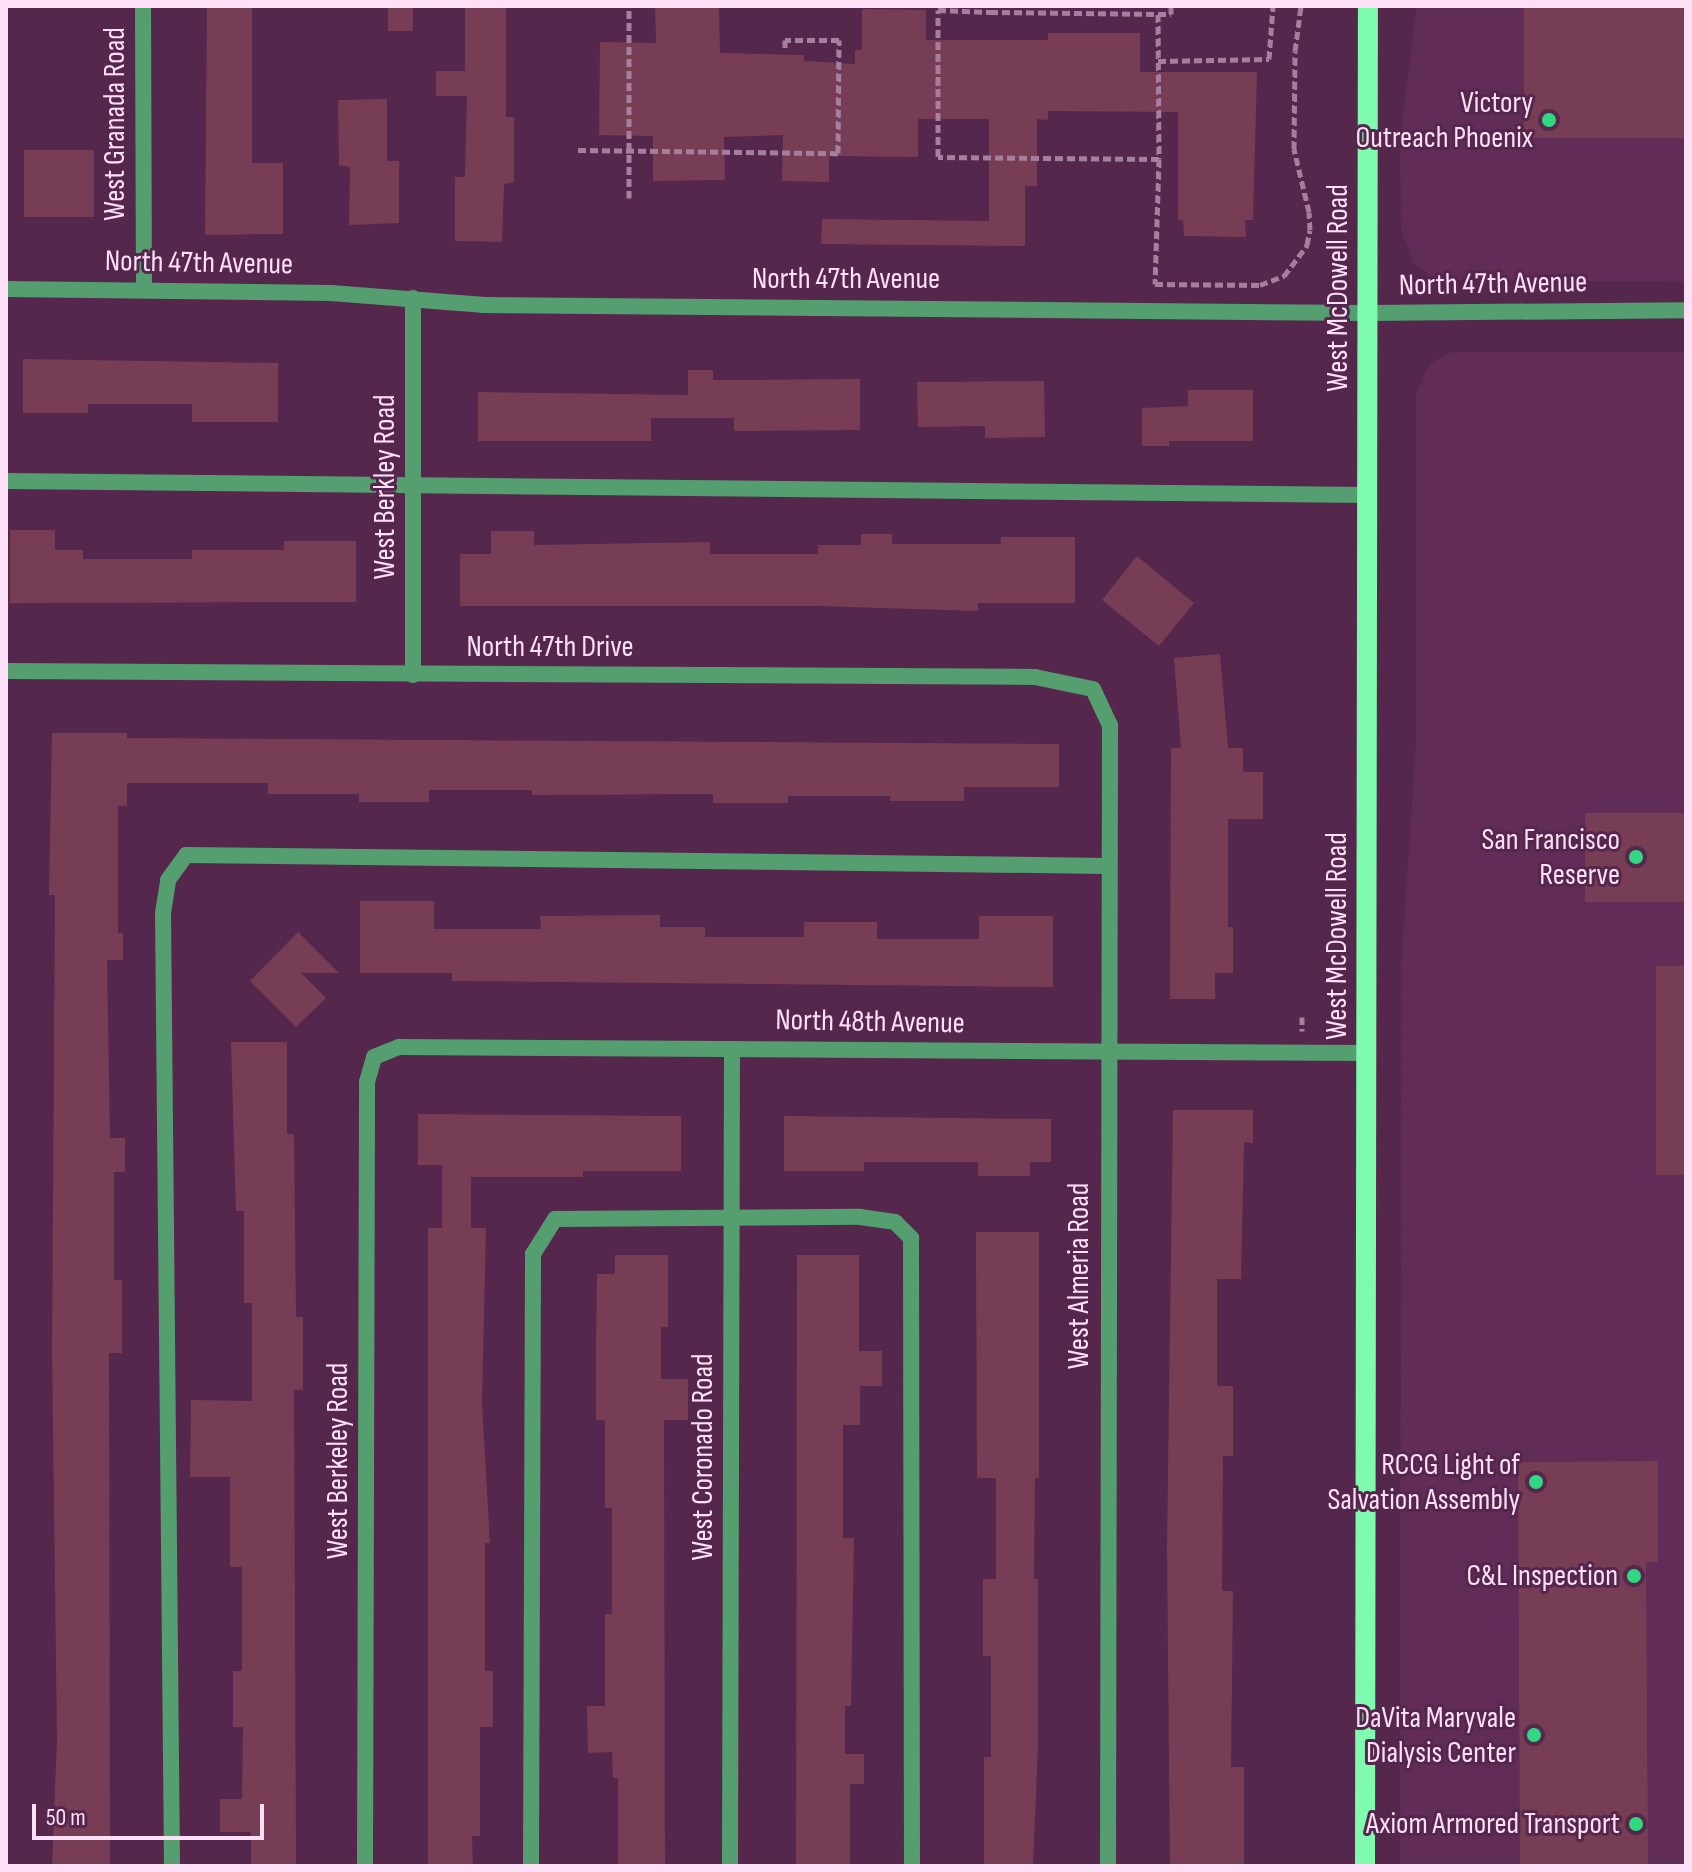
<!DOCTYPE html>
<html>
<head>
<meta charset="utf-8">
<style>
	body { margin:0 }
	#map { position:relative; width:1692px; height:1872px; overflow:hidden; background:#55274c; font-family:"Sofia Sans Condensed",sans-serif }
	div>[style] { position:absolute }
	.built>* { inset:0; background:#612c57 }
	.building>* { inset:0; background:#773d55 }
	.path>* { height:5px; margin-top:-2.5px; transform-origin:0; background:repeating-linear-gradient(90deg,#a57f9d 0 8px,transparent 0 12px) }
	.service>* { height:16px; margin:-8px; padding:0 8px; transform-origin:8px; border-radius:8px; background:#549e70 }
	.minor>* { height:16px; margin:-8px; padding:0 8px; transform-origin:8px; border-radius:8px; background:#549e70 }
	.primary>* { height:20px; margin:-10px; padding:0 10px; transform-origin:10px; border-radius:10px; background:#7ffbaf }
	.dots>* { width:22px; height:22px; translate:-50% -50%; box-sizing:border-box; border:4px solid #55274c; border-radius:50% }
	span { translate:-50% -50%; white-space:nowrap; text-align:center; line-height:1.15; -webkit-text-stroke:6px #55274c; paint-order:stroke }
	.poi-label { font-size:30px; color:#fde0f6 }
	.right { translate:-100% -50%; text-align:right }
	.street-label { font-size:30px; color:#fde0f6 }
	.frame { position:absolute; inset:0; border:8px solid #fde0f6; pointer-events:none }
	.scale { position:absolute; left:32px; top:1804px; width:232px; height:36px; box-sizing:border-box; border:4px solid #fde0f6; border-top:0; padding-left:10px; font-size:24px; line-height:28px; white-space:nowrap; color:#fde0f6; -webkit-text-stroke:6px #55274c; paint-order:stroke }
</style>
</head>
<body>
<div id="map">
	<div class="built">
		<div style="clip-path:polygon(1417px 6px,1686px 6px,1686px 282px,1438px 280px,1415px 266px,1401px 231px,1400px 139px)"></div>
		<div style="clip-path:polygon(1453px 352px,1686px 352px,1686px 1866px,1400px 1866px,1401px 967px,1416px 743px,1416px 395px,1426px 370px,1434px 361px)"></div>
	</div>
	<div class="building">
		<div style="clip-path:polygon(207px 6px,252px 6px,252px 163px,283px 163px,283px 234px,205px 235px)"></div>
		<div style="clip-path:polygon(388px 6px,413px 6px,413px 31px,388px 31px)"></div>
		<div style="clip-path:polygon(465px 6px,506px 6px,506px 117px,514px 117px,514px 182px,504px 184px,502px 242px,455px 241px,455px 177px,465px 177px,467px 96px,436px 96px,436px 71px,465px 71px)"></div>
		<div style="clip-path:polygon(655px 6px,719px 6px,720px 53px,804px 55px,804px 61px,855px 64px,855px 50px,862px 50px,862px 9px,926px 10px,926px 40px,1048px 40px,1048px 33px,1140px 33px,1140px 72px,1257px 72px,1253px 220px,1245px 220px,1246px 237px,1184px 236px,1183px 220px,1178px 220px,1178px 112px,1048px 111px,1048px 120px,1037px 119px,1037px 186px,1025px 186px,1025px 246px,821px 244px,822px 219px,989px 221px,989px 119px,918px 119px,918px 157px,829px 156px,829px 182px,782px 181px,783px 135px,724px 137px,725px 180px,653px 181px,653px 136px,599px 135px,600px 42px,656px 43px)"></div>
		<div style="clip-path:polygon(1524px 6px,1686px 6px,1686px 138px,1524px 138px)"></div>
		<div style="clip-path:polygon(387px 99px,387px 161px,399px 161px,399px 223px,349px 225px,350px 167px,339px 165px,338px 100px)"></div>
		<div style="clip-path:polygon(24px 150px,94px 150px,94px 217px,24px 217px)"></div>
		<div style="clip-path:polygon(23px 359px,278px 363px,278px 422px,192px 422px,192px 404px,88px 404px,88px 413px,23px 413px)"></div>
		<div style="clip-path:polygon(688px 370px,713px 370px,713px 380px,860px 379px,860px 430px,734px 431px,734px 418px,651px 418px,651px 441px,478px 441px,478px 392px,688px 395px)"></div>
		<div style="clip-path:polygon(1044px 381px,1045px 437px,985px 438px,985px 426px,918px 427px,917px 382px)"></div>
		<div style="clip-path:polygon(1188px 390px,1253px 390px,1253px 441px,1169px 441px,1169px 446px,1142px 446px,1142px 408px,1188px 406px)"></div>
		<div style="clip-path:polygon(10px 530px,55px 530px,55px 550px,83px 550px,83px 559px,192px 559px,192px 550px,284px 550px,284px 541px,356px 541px,356px 602px,10px 603px)"></div>
		<div style="clip-path:polygon(491px 531px,534px 531px,534px 545px,710px 542px,710px 554px,818px 554px,818px 545px,861px 545px,861px 534px,892px 534px,892px 544px,1001px 544px,1001px 537px,1075px 537px,1075px 603px,978px 603px,978px 611px,818px 606px,460px 606px,460px 554px,491px 554px)"></div>
		<div style="clip-path:polygon(1137px 556px,1194px 603px,1159px 646px,1102px 600px)"></div>
		<div style="clip-path:polygon(1220px 654px,1228px 748px,1243px 748px,1243px 772px,1263px 772px,1263px 819px,1228px 819px,1228px 927px,1233px 927px,1233px 973px,1215px 973px,1215px 999px,1170px 999px,1171px 748px,1181px 748px,1174px 658px)"></div>
		<div style="clip-path:polygon(52px 733px,127px 733px,127px 738px,1059px 744px,1059px 787px,964px 787px,964px 801px,890px 801px,890px 796px,788px 796px,788px 803px,713px 803px,713px 794px,532px 795px,532px 790px,429px 790px,429px 802px,359px 802px,359px 794px,268px 794px,268px 783px,127px 783px,127px 806px,118px 806px,118px 933px,123px 933px,123px 960px,107px 960px,110px 1138px,125px 1138px,125px 1172px,114px 1172px,114px 1280px,122px 1280px,122px 1353px,109px 1353px,110px 1866px,52px 1866px,57px 1739px,52px 1353px,55px 895px,49px 895px)"></div>
		<div style="clip-path:polygon(1585px 813px,1686px 813px,1686px 902px,1585px 902px)"></div>
		<div style="clip-path:polygon(360px 901px,434px 901px,434px 929px,541px 929px,540px 916px,660px 915px,660px 927px,705px 927px,705px 937px,804px 937px,804px 922px,877px 922px,877px 939px,979px 939px,979px 916px,1053px 916px,1053px 987px,452px 981px,452px 973px,360px 973px)"></div>
		<div style="clip-path:polygon(298px 932px,339px 973px,301px 973px,326px 998px,296px 1027px,250px 981px)"></div>
		<div style="clip-path:polygon(1656px 966px,1686px 966px,1686px 1175px,1656px 1175px)"></div>
		<div style="clip-path:polygon(231px 1042px,287px 1042px,287px 1134px,294px 1134px,296px 1317px,303px 1317px,303px 1390px,294px 1390px,296px 1866px,251px 1866px,251px 1832px,220px 1832px,220px 1799px,242px 1799px,243px 1727px,233px 1727px,233px 1671px,242px 1671px,242px 1567px,230px 1567px,230px 1477px,190px 1477px,191px 1400px,252px 1401px,252px 1303px,244px 1303px,244px 1211px,236px 1211px)"></div>
		<div style="clip-path:polygon(1173px 1110px,1253px 1110px,1253px 1143px,1244px 1142px,1241px 1279px,1217px 1279px,1217px 1386px,1233px 1386px,1233px 1456px,1223px 1456px,1222px 1591px,1233px 1591px,1231px 1767px,1244px 1767px,1244px 1866px,1170px 1866px,1167px 1548px)"></div>
		<div style="clip-path:polygon(418px 1114px,681px 1116px,681px 1171px,583px 1171px,583px 1177px,471px 1177px,471px 1228px,486px 1228px,482px 1403px,490px 1543px,485px 1543px,485px 1671px,493px 1671px,493px 1727px,480px 1727px,480px 1836px,472px 1836px,473px 1866px,428px 1866px,428px 1228px,442px 1228px,442px 1165px,418px 1165px)"></div>
		<div style="clip-path:polygon(784px 1116px,1051px 1119px,1051px 1162px,1030px 1162px,1030px 1176px,978px 1176px,978px 1162px,864px 1162px,864px 1171px,784px 1171px)"></div>
		<div style="clip-path:polygon(976px 1232px,1039px 1232px,1039px 1478px,1035px 1478px,1034px 1579px,1038px 1579px,1038px 1745px,1033px 1866px,984px 1866px,984px 1757px,991px 1757px,991px 1656px,983px 1656px,983px 1579px,996px 1579px,996px 1478px,977px 1478px)"></div>
		<div style="clip-path:polygon(615px 1255px,668px 1255px,668px 1327px,661px 1327px,661px 1379px,688px 1379px,688px 1420px,664px 1420px,665px 1865px,618px 1865px,618px 1778px,613px 1778px,612px 1752px,588px 1753px,587px 1706px,605px 1706px,605px 1614px,612px 1614px,612px 1508px,605px 1508px,605px 1420px,596px 1420px,596px 1345px,597px 1274px,615px 1274px)"></div>
		<div style="clip-path:polygon(797px 1255px,859px 1255px,859px 1351px,882px 1351px,882px 1386px,860px 1386px,860px 1425px,843px 1425px,843px 1538px,854px 1538px,851px 1706px,845px 1706px,845px 1754px,864px 1754px,864px 1784px,850px 1784px,850px 1866px,796px 1866px)"></div>
		<div style="clip-path:polygon(1658px 1461px,1658px 1562px,1646px 1562px,1648px 1866px,1520px 1866px,1518px 1462px)"></div>
	</div>
	<div class="path">
		<div style="left:1158px;top:14px;width:145px;rotate:89.6deg"></div>
		<div style="left:1159px;top:159px;width:221px;rotate:-179.5deg"></div>
		<div style="left:938px;top:157px;width:147px;rotate:-90deg"></div>
		<div style="left:938px;top:10px;width:52px;rotate:2.2deg"></div>
		<div style="left:990px;top:12px;width:168px;rotate:0.7deg"></div>
		<div style="left:1158px;top:14px;width:13px"></div>
		<div style="left:1171px;top:14px;width:8px;rotate:-90deg"></div>
		<div style="left:1158px;top:61px;width:111px;rotate:-1deg"></div>
		<div style="left:1269px;top:59px;width:53px;rotate:-85.7deg"></div>
		<div style="left:578px;top:150px;width:260px;rotate:0.7deg"></div>
		<div style="left:838px;top:153px;width:113px;rotate:-89.5deg"></div>
		<div style="left:839px;top:40px;width:54px;rotate:180deg"></div>
		<div style="left:785px;top:40px;width:11px;rotate:90deg"></div>
		<div style="left:1159px;top:159px;width:125px;rotate:91.8deg"></div>
		<div style="left:1155px;top:284px;width:105px;rotate:0.5deg"></div>
		<div style="left:1260px;top:285px;width:26px;rotate:-21deg"></div>
		<div style="left:1284px;top:276px;width:39px;rotate:-53deg"></div>
		<div style="left:1307px;top:245px;width:15px;rotate:-79deg"></div>
		<div style="left:1310px;top:230px;width:18px;rotate:-93deg"></div>
		<div style="left:1309px;top:212px;width:65px;rotate:-103.4deg"></div>
		<div style="left:1294px;top:149px;width:98px;rotate:-89.4deg"></div>
		<div style="left:1295px;top:51px;width:45px;rotate:-82.4deg"></div>
		<div style="left:629px;top:198px;width:192px;rotate:-90deg"></div>
		<div style="left:1302px;top:1017px;width:14px;rotate:90deg"></div>
	</div>
	<div class="service">
		<div style="left:6px;top:481px;width:1361px;rotate:0.59deg"></div>
		<div style="left:172px;top:1866px;width:953px;rotate:-90.54deg"></div>
		<div style="left:163px;top:913px;width:33px;rotate:-81deg"></div>
		<div style="left:168px;top:880px;width:31px;rotate:-54deg"></div>
		<div style="left:186px;top:855px;width:922px;rotate:0.68deg"></div>
		<div style="left:531px;top:1866px;width:612px;rotate:-89.81deg"></div>
		<div style="left:533px;top:1254px;width:41px;rotate:-57.8deg"></div>
		<div style="left:555px;top:1219px;width:305px;rotate:-0.4deg"></div>
		<div style="left:860px;top:1217px;width:35px;rotate:8deg"></div>
		<div style="left:895px;top:1222px;width:23px;rotate:45deg"></div>
		<div style="left:911px;top:1238px;width:628px;rotate:89.91deg"></div>
	</div>
	<div class="minor">
		<div style="left:143px;top:6px;width:284px;rotate:89.8deg"></div>
		<div style="left:6px;top:289px;width:325px;rotate:0.7deg"></div>
		<div style="left:331px;top:293px;width:151px;rotate:4.5deg"></div>
		<div style="left:482px;top:305px;width:885px;rotate:0.52deg"></div>
		<div style="left:1367px;top:313px;width:319px;rotate:-0.5deg"></div>
		<div style="left:413px;top:298px;width:377px;rotate:90deg"></div>
		<div style="left:6px;top:671px;width:1029px;rotate:0.33deg"></div>
		<div style="left:1035px;top:677px;width:59px;rotate:11.7deg"></div>
		<div style="left:1093px;top:689px;width:40px;rotate:65deg"></div>
		<div style="left:1110px;top:725px;width:1141px;rotate:90.1deg"></div>
		<div style="left:365px;top:1866px;width:784px;rotate:-89.85deg"></div>
		<div style="left:367px;top:1082px;width:26px;rotate:-74deg"></div>
		<div style="left:374px;top:1057px;width:27px;rotate:-22deg"></div>
		<div style="left:399px;top:1047px;width:968px;rotate:0.36deg"></div>
		<div style="left:730px;top:1866px;width:817px;rotate:-89.86deg"></div>
	</div>
	<div class="primary">
		<div style="left:1365px;top:1866px;width:1860px;rotate:-89.91deg"></div>
	</div>
	<div class="dots">
		<div style="left:1549px;top:120px;background:#31d882"></div>
		<div style="left:1636px;top:857px;background:#31d882"></div>
		<div style="left:1536px;top:1482px;background:#31d882"></div>
		<div style="left:1634px;top:1576px;background:#31d882"></div>
		<div style="left:1534px;top:1735px;background:#31d882"></div>
		<div style="left:1636px;top:1824px;background:#31d882"></div>
	</div>
	<div class="poi-label">
		<span class="right" style="left:1533px;top:120px">Victory<br>Outreach Phoenix</span>
		<span class="right" style="left:1620px;top:857px">San Francisco<br>Reserve</span>
		<span class="right" style="left:1520px;top:1482px">RCCG Light of<br>Salvation Assembly</span>
		<span class="right" style="left:1618px;top:1576px">C&amp;L Inspection</span>
		<span class="right" style="left:1516px;top:1735px">DaVita Maryvale<br>Dialysis Center</span>
		<span class="right" style="left:1620px;top:1824px">Axiom Armored Transport</span>
	</div>
	<div class="street-label">
		<span style="left:115px;top:124px;rotate:-90deg">West Granada Road</span>
		<span style="left:199px;top:263px;rotate:1deg">North 47th Avenue</span>
		<span style="left:846px;top:279px">North 47th Avenue</span>
		<span style="left:1493px;top:284px;rotate:-1deg">North 47th Avenue</span>
		<span style="left:1338px;top:288px;rotate:-90deg">West McDowell Road</span>
		<span style="left:385px;top:487px;rotate:-90deg">West Berkley Road</span>
		<span style="left:550px;top:647px">North 47th Drive</span>
		<span style="left:1337px;top:936px;rotate:-90deg">West McDowell Road</span>
		<span style="left:870px;top:1022px;rotate:1deg">North 48th Avenue</span>
		<span style="left:1079px;top:1276px;rotate:-90deg">West Almeria Road</span>
		<span style="left:703px;top:1457px;rotate:-90deg">West Coronado Road</span>
		<span style="left:338px;top:1461px;rotate:-90deg">West Berkeley Road</span>
	</div>
	<div class="frame"></div>
	<div class="scale">50 m</div>
</div>
</body>
</html>
